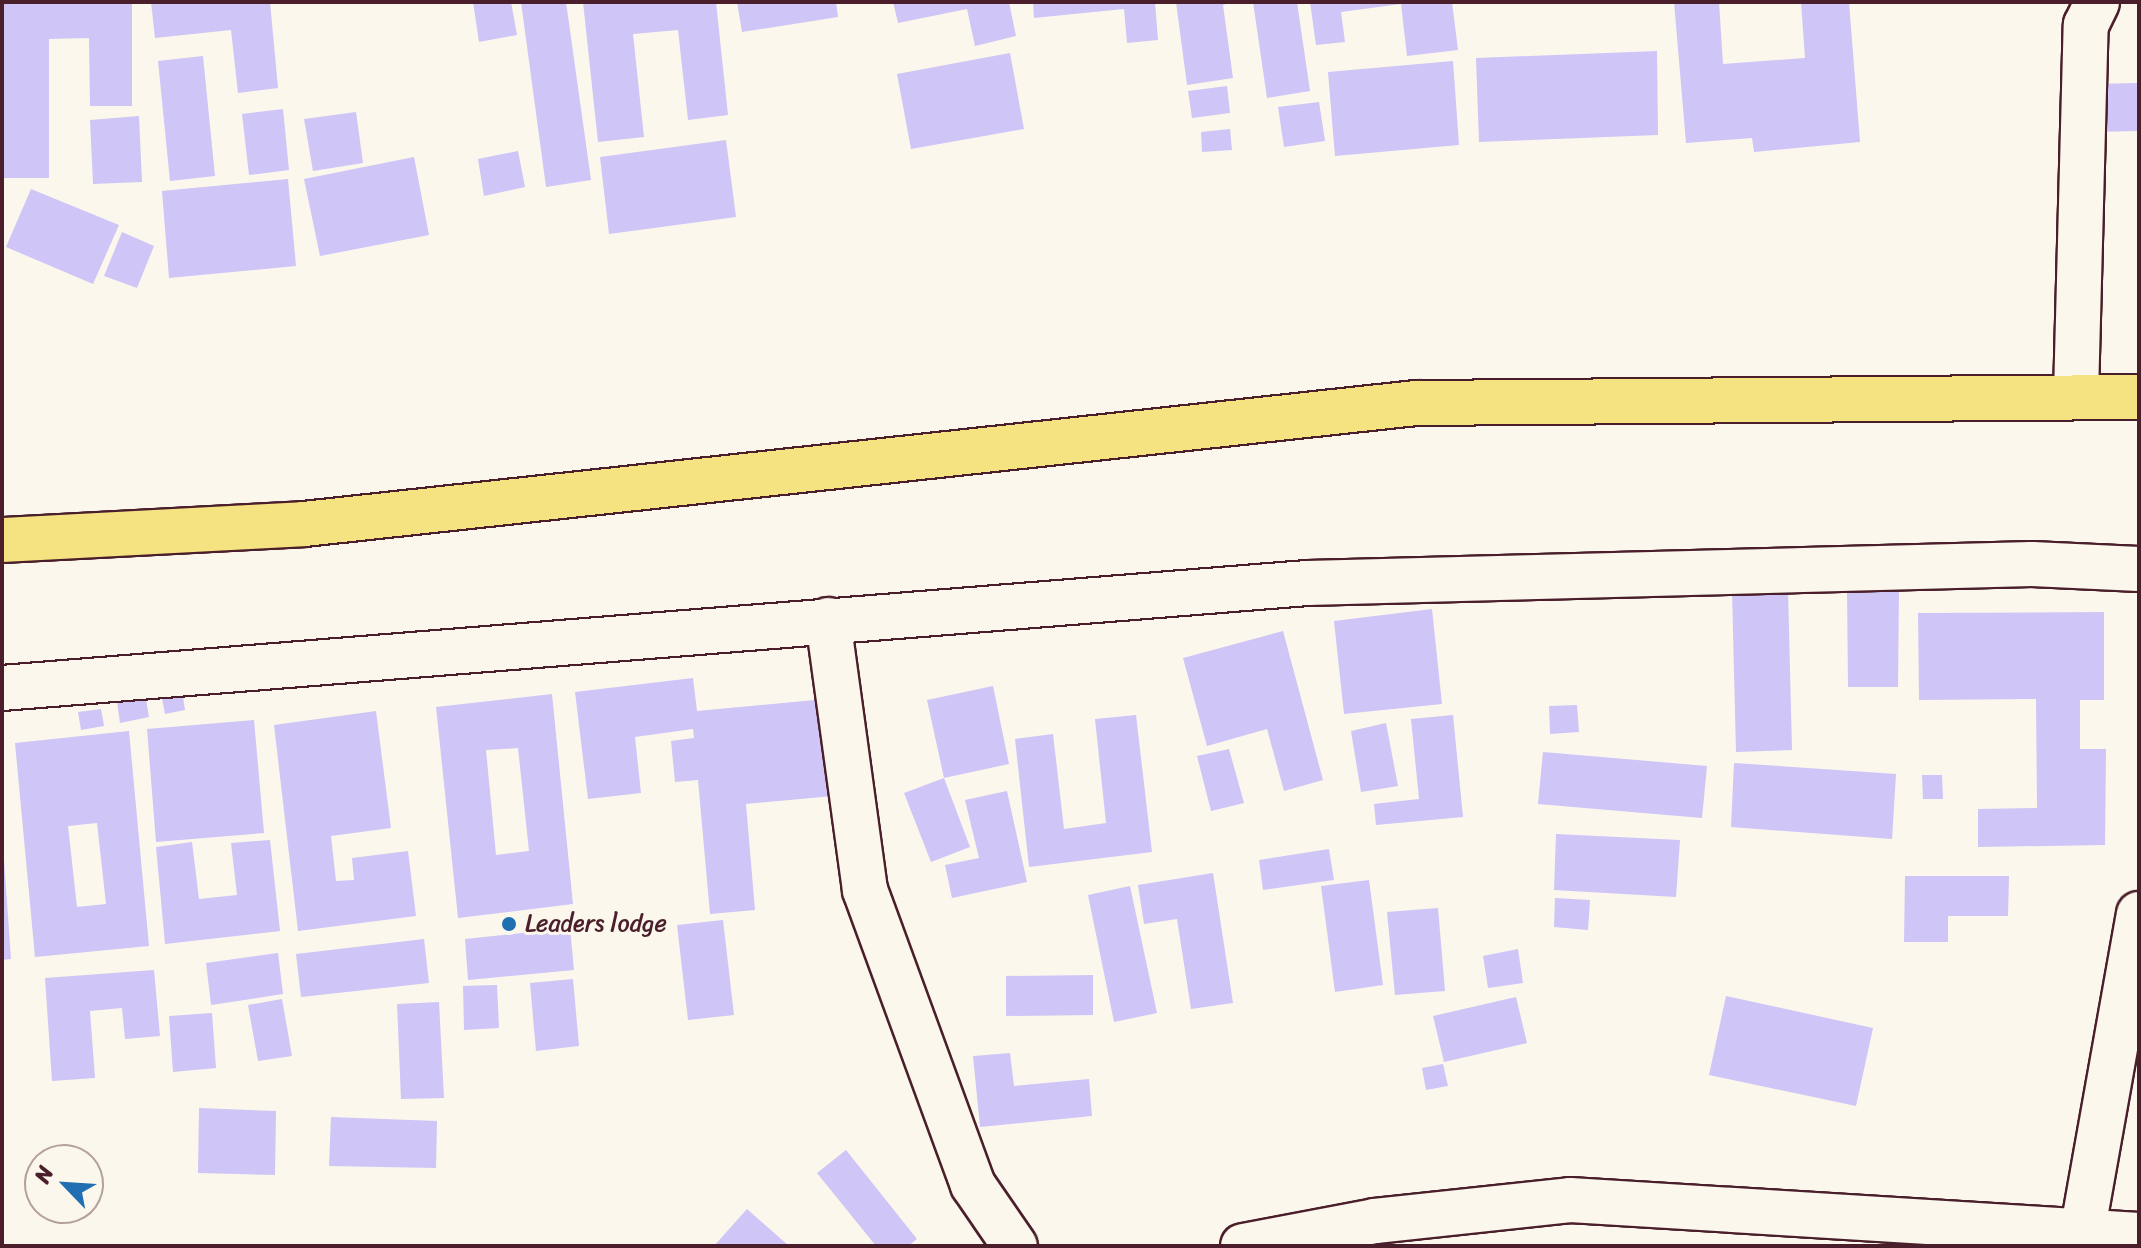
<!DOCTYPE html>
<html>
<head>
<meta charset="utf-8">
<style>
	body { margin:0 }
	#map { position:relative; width:2141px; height:1248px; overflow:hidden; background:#fbf7ec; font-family:Sriracha,sans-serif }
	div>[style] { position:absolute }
	.building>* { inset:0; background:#cfc5f7 }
	.roads { filter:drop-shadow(2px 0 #4a1f2b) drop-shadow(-2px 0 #4a1f2b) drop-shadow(0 2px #4a1f2b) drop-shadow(0 -2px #4a1f2b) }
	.minor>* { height:44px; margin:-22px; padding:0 22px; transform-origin:22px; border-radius:22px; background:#fbf7ec }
	.highway>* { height:44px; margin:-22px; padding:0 22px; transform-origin:22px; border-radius:22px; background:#f5e382 }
	.dots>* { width:22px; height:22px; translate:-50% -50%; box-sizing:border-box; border:4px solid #fbf7ec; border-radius:50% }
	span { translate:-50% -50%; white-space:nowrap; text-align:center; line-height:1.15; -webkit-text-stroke:6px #fbf7ec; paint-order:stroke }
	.poi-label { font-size:24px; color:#4a1f2b }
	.left { translate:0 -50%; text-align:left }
	.frame { position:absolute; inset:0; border:4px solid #4a1f2b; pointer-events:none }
	.north { position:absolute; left:24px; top:1144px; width:80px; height:80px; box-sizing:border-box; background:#fbf7ec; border:2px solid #b4a19f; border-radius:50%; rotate:295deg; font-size:22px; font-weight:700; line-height:32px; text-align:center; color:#4a1f2b }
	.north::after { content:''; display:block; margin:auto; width:28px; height:36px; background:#1f6fb2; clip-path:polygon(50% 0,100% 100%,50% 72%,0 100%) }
</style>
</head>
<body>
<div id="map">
	<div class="building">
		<div style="clip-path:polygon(2px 2px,132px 2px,132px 106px,90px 106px,89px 38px,49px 39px,49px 178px,2px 178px)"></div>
		<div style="clip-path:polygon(151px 2px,270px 2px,278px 88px,238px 93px,231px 30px,155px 38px)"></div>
		<div style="clip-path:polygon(473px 2px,511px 2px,517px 35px,479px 42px)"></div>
		<div style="clip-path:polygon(521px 2px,566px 2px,591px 180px,546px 187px)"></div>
		<div style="clip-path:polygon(583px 2px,716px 2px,728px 115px,688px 120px,678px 30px,633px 34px,644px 137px,598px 142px)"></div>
		<div style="clip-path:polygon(737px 2px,836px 2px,838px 17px,742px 32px)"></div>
		<div style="clip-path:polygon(893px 2px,1009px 2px,1016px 36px,975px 46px,967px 9px,898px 23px)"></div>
		<div style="clip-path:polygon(1033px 2px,1155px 2px,1158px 40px,1127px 43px,1124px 9px,1034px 18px)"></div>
		<div style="clip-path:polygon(1176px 2px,1232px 2px,1223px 5px,1233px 78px,1187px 85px)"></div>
		<div style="clip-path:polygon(1253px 2px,1297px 2px,1310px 91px,1267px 98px)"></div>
		<div style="clip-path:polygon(1310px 2px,1452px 2px,1458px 50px,1407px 56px,1401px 4px,1341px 12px,1345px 42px,1316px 45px)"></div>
		<div style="clip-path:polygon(1674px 2px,1719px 2px,1723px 64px,1805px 58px,1801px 2px,1849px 2px,1860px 142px,1754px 152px,1752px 138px,1686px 143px)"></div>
		<div style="clip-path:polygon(1657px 51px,1658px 135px,1479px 142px,1476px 58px)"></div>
		<div style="clip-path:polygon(1010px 53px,1024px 129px,911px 149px,897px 74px)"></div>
		<div style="clip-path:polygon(203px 56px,215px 176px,170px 181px,158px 61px)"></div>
		<div style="clip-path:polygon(1453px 61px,1459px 145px,1335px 156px,1328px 72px)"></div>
		<div style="clip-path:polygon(2139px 83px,2139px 131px,2092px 132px,2092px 84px)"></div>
		<div style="clip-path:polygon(1227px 86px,1230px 113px,1192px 118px,1188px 91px)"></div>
		<div style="clip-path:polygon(1319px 102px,1325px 141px,1284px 147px,1278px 107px)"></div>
		<div style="clip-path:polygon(283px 109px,289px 170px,249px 175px,242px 114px)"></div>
		<div style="clip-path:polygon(356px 112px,363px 163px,313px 171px,304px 119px)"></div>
		<div style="clip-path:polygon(139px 116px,142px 182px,93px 184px,90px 120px)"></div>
		<div style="clip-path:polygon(1230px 129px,1232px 150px,1202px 152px,1201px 132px)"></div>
		<div style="clip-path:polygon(726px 140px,736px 217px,609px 234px,600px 157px)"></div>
		<div style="clip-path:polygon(518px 151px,525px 187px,484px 196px,478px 159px)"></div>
		<div style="clip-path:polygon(414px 157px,429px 235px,320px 256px,304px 179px)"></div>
		<div style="clip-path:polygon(288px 179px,296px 266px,169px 278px,162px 191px)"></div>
		<div style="clip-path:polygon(31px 189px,119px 225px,93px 284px,6px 247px)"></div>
		<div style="clip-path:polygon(122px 232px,154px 246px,137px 288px,104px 276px)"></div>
		<div style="clip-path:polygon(1899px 587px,1898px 687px,1848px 687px,1847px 588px)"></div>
		<div style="clip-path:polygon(1788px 590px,1792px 750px,1736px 752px,1732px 591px)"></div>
		<div style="clip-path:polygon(1432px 609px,1442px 704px,1344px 714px,1334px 621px)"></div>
		<div style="clip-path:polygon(2104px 612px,2104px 700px,2080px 700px,2080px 749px,2106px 749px,2105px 845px,1978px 847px,1978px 809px,2037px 808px,2036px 699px,1919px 700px,1918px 613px)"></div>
		<div style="clip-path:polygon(1283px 631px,1323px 780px,1284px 791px,1267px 729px,1207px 746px,1183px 658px)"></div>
		<div style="clip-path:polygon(693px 678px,697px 711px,825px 699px,833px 796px,746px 804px,755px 910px,710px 914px,698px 780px,675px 782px,671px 741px,694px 738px,693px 729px,635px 737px,641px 793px,588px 799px,575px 692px)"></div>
		<div style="clip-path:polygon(143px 683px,149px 717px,120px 723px,115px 688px)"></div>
		<div style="clip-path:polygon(181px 684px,185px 710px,165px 714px,160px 688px)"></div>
		<div style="clip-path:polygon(993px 686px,1009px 764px,944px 778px,927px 700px)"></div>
		<div style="clip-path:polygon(evenodd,552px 694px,573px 904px,458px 918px,436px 707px,552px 694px,518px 748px,529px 851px,496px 855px,486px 750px,518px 748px)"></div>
		<div style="clip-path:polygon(1577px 705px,1579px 732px,1550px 734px,1549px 706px)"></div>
		<div style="clip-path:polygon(101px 709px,104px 726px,81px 730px,78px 712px)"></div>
		<div style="clip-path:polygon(376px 711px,391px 828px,331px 836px,336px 881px,354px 880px,352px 858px,408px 851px,416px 916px,298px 931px,274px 725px)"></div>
		<div style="clip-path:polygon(1136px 715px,1152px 852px,1029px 867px,1015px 739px,1053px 734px,1064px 829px,1106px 823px,1095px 719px)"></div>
		<div style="clip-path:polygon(1453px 715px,1463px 817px,1376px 825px,1374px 804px,1419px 799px,1411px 719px)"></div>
		<div style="clip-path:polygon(254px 720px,264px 833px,156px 842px,147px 729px)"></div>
		<div style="clip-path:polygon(1386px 723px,1398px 786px,1361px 792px,1351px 731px)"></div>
		<div style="clip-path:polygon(evenodd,129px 731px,149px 946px,35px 957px,15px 743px,129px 731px,97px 823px,106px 904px,77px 907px,68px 826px,97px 823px)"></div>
		<div style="clip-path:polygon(1229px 749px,1244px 803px,1211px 811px,1197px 756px)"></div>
		<div style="clip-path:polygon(1543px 752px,1707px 766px,1702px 818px,1538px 804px)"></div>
		<div style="clip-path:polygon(1734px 763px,1896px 774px,1892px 839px,1731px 827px)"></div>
		<div style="clip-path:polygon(1922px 775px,1942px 775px,1943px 799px,1923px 799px)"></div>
		<div style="clip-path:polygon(944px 778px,970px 847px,931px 862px,904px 793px)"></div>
		<div style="clip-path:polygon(1007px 791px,1027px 882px,952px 898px,945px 865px,979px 858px,965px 800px)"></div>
		<div style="clip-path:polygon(2px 832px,11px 959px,2px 960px)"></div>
		<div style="clip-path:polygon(1556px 834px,1680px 840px,1676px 897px,1554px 890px)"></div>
		<div style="clip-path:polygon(270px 840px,280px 931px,165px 944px,156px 847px,192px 842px,199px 899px,237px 895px,231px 843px)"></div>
		<div style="clip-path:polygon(1329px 849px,1334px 880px,1263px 890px,1259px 860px)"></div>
		<div style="clip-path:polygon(1213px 873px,1233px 1003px,1191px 1009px,1177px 919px,1144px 924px,1138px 885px)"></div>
		<div style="clip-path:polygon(1905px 876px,2009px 876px,2008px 916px,1948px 916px,1948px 942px,1904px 942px)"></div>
		<div style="clip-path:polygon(1369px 880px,1383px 985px,1335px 992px,1321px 886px)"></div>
		<div style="clip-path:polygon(1130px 886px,1157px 1013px,1114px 1022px,1088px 895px)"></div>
		<div style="clip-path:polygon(1555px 898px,1590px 900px,1588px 930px,1554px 927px)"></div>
		<div style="clip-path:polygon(1438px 908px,1445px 991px,1395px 995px,1387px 912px)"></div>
		<div style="clip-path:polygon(723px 920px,734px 1015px,688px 1020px,677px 925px)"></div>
		<div style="clip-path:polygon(570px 928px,574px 970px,468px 980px,465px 939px)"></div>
		<div style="clip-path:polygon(424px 939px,429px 983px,301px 997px,296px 954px)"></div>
		<div style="clip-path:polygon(1518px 949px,1523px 983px,1488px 988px,1483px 956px)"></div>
		<div style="clip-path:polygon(278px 953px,283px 994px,211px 1005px,206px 963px)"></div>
		<div style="clip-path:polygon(154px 970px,160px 1036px,125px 1039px,122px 1008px,90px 1011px,95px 1078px,52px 1081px,45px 978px)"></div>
		<div style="clip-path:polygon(1093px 975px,1093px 1015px,1006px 1016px,1006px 976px)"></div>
		<div style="clip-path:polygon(573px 979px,579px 1046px,536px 1051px,530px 983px)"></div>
		<div style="clip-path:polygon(497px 985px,499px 1028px,464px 1030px,463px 986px)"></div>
		<div style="clip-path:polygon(1726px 996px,1873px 1028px,1856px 1106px,1709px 1075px)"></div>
		<div style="clip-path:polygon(1516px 997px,1527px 1043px,1444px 1062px,1433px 1016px)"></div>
		<div style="clip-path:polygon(282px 999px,292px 1056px,258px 1061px,248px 1005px)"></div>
		<div style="clip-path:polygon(439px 1002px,444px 1098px,401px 1099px,397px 1004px)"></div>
		<div style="clip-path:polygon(212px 1013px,216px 1068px,173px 1072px,169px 1016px)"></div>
		<div style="clip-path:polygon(1010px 1053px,1014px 1086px,1089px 1079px,1092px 1116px,980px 1127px,973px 1056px)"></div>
		<div style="clip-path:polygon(1443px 1064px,1448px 1086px,1426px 1090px,1422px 1068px)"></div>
		<div style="clip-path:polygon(199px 1108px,276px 1111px,275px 1175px,198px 1173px)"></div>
		<div style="clip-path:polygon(331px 1117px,437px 1121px,436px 1168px,329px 1166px)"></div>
		<div style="clip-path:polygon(846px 1150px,917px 1239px,908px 1246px,876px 1246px,817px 1173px)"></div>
		<div style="clip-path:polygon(747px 1209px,789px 1246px,714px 1246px)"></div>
	</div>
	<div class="roads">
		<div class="minor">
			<div style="left:2076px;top:395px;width:370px;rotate:-88.5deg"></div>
			<div style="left:2086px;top:25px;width:25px;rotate:-64deg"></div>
			<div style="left:828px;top:620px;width:273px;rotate:82.2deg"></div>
			<div style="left:865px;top:890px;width:314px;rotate:69.9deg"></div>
			<div style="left:973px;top:1185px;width:74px;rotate:55.5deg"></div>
			<div style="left:2px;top:688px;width:1309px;rotate:-4.6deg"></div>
			<div style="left:1307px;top:583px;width:725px;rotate:-1.5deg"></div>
			<div style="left:2032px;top:564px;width:107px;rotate:2.7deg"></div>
			<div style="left:2083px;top:1228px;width:319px;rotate:-79.9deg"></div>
			<div style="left:1243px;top:1246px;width:134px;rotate:-10.7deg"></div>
			<div style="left:1375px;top:1221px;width:196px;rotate:-6.1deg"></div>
			<div style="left:1570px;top:1200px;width:570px;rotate:3.52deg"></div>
		</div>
		<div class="highway">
			<div style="left:2px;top:540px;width:302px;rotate:-3deg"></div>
			<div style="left:304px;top:524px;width:1119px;rotate:-6.21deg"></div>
			<div style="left:1416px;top:403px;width:723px;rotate:-0.48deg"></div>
		</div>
	</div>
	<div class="dots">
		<div style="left:509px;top:924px;background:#1f6fb2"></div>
	</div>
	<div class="poi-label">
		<span class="left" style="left:525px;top:924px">Leaders lodge</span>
	</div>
	<div class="frame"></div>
	<div class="north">N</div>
</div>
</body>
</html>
